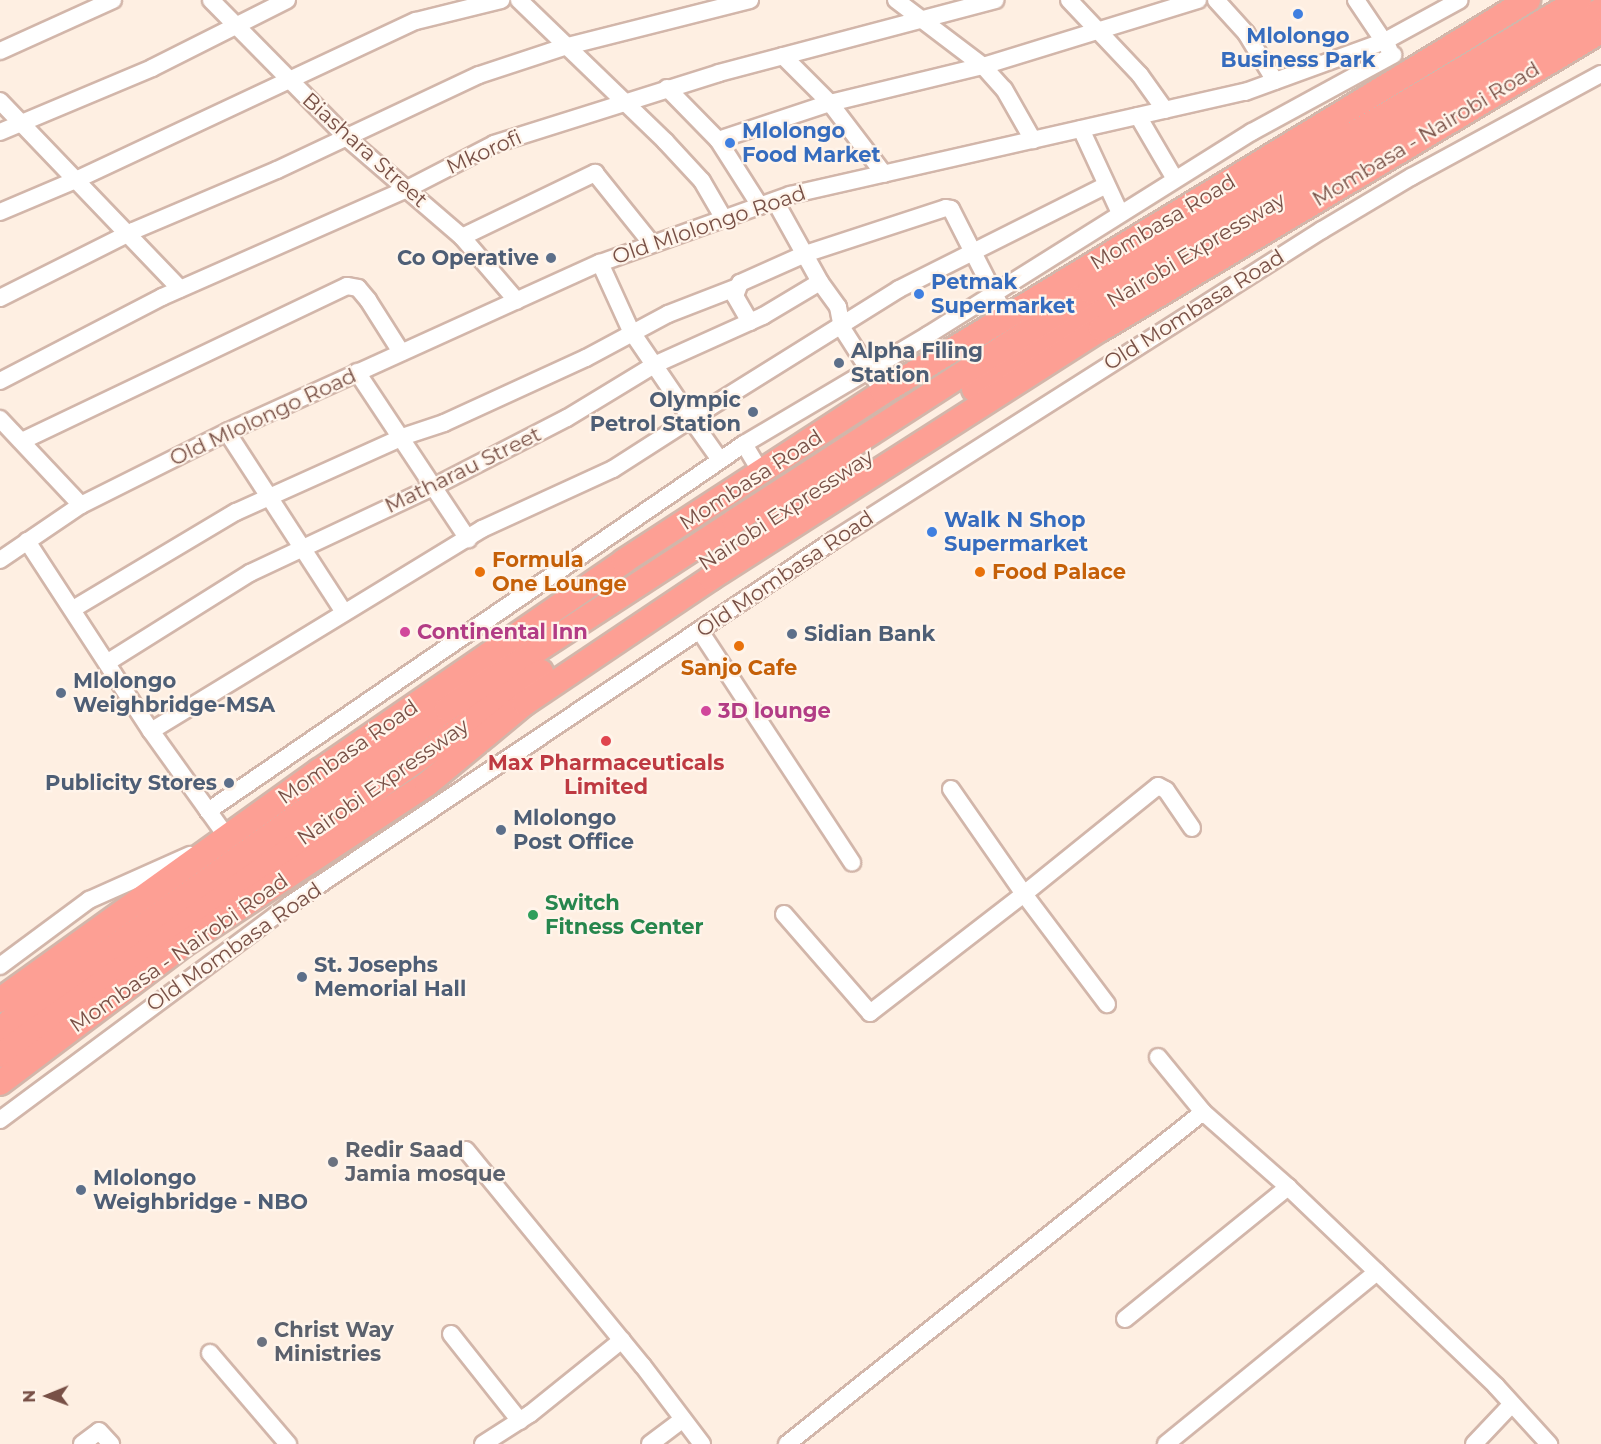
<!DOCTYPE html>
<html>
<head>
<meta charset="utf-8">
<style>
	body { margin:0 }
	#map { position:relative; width:1601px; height:1444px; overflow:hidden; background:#feefe2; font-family:Montserrat,sans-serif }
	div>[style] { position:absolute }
	.roads { filter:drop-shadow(2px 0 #d2b6aa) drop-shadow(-2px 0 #d2b6aa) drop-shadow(0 2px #d2b6aa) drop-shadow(0 -2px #d2b6aa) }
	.minor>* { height:16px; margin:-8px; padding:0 8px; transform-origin:8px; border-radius:8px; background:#fff }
	.highway>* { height:24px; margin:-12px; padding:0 12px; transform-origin:12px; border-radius:12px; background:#fd9f94 }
	.dots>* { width:16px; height:16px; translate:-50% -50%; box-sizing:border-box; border:3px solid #fff4ea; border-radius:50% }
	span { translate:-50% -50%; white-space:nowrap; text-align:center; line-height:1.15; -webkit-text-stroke:4.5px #fff4ea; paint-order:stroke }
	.shop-label { font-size:21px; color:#366cbe; font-weight:700 }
	.left { translate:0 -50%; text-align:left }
	.street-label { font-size:21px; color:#785046 }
	.service-label { font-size:21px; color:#4e5e75; font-weight:700 }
	.right { translate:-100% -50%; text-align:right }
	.food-label { font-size:21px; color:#c56008; font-weight:700 }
	.hotel-label { font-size:21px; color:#b23c85; font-weight:700 }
	.health-label { font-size:21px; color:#be3a42; font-weight:700 }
	.leisure-label { font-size:21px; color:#27864d; font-weight:700 }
	.worship-label { font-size:21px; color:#5b616d; font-weight:700 }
	.north { position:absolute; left:18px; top:1366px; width:60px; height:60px; -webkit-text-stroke:4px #fff4ea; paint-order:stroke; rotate:269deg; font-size:16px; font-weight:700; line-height:24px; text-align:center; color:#785046 }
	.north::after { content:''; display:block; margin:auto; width:21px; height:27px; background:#785046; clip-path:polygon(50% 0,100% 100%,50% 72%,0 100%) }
</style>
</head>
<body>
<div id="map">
	<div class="roads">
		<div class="minor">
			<div style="left:211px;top:0;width:194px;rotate:45.4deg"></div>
			<div style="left:347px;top:138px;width:152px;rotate:40.7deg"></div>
			<div style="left:462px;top:237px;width:84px;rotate:49.3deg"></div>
			<div style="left:519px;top:0;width:203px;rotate:44deg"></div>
			<div style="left:665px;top:141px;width:54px;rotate:47.2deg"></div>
			<div style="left:702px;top:181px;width:44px;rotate:59.9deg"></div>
			<div style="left:896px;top:0;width:109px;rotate:37.2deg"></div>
			<div style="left:983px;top:66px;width:31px;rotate:48deg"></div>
			<div style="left:1004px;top:89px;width:59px;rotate:60.4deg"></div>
			<div style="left:1069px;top:0;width:103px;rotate:46.6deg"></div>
			<div style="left:1140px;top:75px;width:43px;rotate:54.5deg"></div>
			<div style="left:1216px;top:0;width:45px;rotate:47.7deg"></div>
			<div style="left:1246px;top:33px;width:56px;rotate:58.9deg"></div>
			<div style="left:1356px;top:0;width:59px;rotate:56deg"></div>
			<div style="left:0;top:51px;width:124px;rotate:-24.3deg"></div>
			<div style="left:783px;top:56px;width:66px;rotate:45deg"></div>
			<div style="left:830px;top:103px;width:89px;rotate:52.7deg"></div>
			<div style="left:667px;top:88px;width:73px;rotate:45.6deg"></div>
			<div style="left:718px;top:140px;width:78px;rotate:57.5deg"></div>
			<div style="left:0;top:101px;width:260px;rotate:46.2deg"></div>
			<div style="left:1138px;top:116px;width:73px;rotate:59.6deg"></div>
			<div style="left:1081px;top:129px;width:93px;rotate:65.1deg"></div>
			<div style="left:0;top:132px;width:165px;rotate:-22.8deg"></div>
			<div style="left:152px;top:68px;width:151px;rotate:-26.7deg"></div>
			<div style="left:718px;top:140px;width:118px;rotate:-18.3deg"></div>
			<div style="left:830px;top:103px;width:157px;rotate:-13.6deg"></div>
			<div style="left:983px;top:66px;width:225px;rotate:-17.1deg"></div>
			<div style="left:775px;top:201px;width:93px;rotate:60.9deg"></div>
			<div style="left:820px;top:282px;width:31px;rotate:54deg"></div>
			<div style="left:838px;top:307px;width:21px;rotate:79deg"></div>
			<div style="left:842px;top:328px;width:76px;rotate:57.4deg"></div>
			<div style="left:0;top:212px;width:85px;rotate:-22.9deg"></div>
			<div style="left:78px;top:179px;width:373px;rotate:-25.1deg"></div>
			<div style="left:416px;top:21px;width:88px;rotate:-13.9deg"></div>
			<div style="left:462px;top:237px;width:148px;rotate:-25.7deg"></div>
			<div style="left:595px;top:173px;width:91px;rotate:51.2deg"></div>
			<div style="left:0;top:298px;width:149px;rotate:-26.7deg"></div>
			<div style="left:133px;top:231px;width:156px;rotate:-23deg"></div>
			<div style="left:277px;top:170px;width:223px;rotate:-25.2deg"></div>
			<div style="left:479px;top:75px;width:89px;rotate:-18.2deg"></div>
			<div style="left:564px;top:47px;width:192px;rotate:-14.2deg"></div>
			<div style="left:750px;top:322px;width:30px;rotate:-120deg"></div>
			<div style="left:735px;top:296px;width:14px;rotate:-69deg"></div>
			<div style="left:740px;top:283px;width:71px;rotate:-24deg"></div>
			<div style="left:805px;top:254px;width:148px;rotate:-18.1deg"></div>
			<div style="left:946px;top:208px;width:5px;rotate:11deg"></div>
			<div style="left:951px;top:209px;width:121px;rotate:63deg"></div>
			<div style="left:357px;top:372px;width:201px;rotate:56.4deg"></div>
			<div style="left:0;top:381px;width:182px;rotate:-27.4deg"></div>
			<div style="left:162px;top:297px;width:268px;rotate:-23.8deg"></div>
			<div style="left:407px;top:189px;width:98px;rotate:-27.3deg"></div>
			<div style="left:494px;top:144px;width:236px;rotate:-17.5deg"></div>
			<div style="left:719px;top:73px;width:286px;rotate:-14.8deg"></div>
			<div style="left:0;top:419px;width:118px;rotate:46.7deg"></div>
			<div style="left:227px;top:432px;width:215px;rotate:57deg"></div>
			<div style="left:22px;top:441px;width:360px;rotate:-25.5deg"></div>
			<div style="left:347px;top:286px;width:11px;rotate:10deg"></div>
			<div style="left:358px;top:288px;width:16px;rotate:50deg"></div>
			<div style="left:368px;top:300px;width:62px;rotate:57.6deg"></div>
			<div style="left:744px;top:444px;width:35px;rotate:59deg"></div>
			<div style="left:720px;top:460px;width:50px;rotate:-125.3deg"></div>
			<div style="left:691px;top:419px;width:245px;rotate:-32deg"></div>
			<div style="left:899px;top:289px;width:230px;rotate:-26.6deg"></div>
			<div style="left:27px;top:541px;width:227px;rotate:56.9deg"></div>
			<div style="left:151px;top:731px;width:130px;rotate:54.4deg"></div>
			<div style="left:0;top:560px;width:98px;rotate:-34.2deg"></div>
			<div style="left:81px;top:505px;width:165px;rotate:-26.6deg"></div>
			<div style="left:229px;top:431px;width:407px;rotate:-24.4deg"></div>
			<div style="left:600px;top:263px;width:202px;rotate:-19.7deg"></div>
			<div style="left:790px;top:195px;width:467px;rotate:-12.8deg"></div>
			<div style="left:1245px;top:92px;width:149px;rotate:-20deg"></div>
			<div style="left:1385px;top:41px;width:85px;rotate:-28.7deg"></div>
			<div style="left:73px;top:609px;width:190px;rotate:-30.8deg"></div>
			<div style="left:236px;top:512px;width:185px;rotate:-24.2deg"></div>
			<div style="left:405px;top:436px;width:41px;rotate:-18.4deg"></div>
			<div style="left:444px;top:423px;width:156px;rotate:-24.6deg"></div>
			<div style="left:586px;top:358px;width:93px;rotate:-28.2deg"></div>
			<div style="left:668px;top:314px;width:72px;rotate:-21.2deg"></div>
			<div style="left:700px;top:631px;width:277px;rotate:56.7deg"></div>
			<div style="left:108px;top:662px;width:168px;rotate:-32.1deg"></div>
			<div style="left:250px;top:573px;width:204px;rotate:-25.2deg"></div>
			<div style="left:435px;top:486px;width:148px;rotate:-27.3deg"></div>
			<div style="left:567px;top:418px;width:102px;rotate:-31.3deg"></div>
			<div style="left:654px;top:365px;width:120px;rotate:-24.2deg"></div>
			<div style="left:763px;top:316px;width:66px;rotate:-30.8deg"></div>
			<div style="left:151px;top:731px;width:388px;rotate:-31.4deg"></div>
			<div style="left:482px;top:529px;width:144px;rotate:-24.6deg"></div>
			<div style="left:613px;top:469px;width:93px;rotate:-32.7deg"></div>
			<div style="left:691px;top:419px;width:107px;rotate:-124.3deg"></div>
			<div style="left:631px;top:331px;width:75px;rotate:-114.5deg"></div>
			<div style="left:951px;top:789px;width:128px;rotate:55.2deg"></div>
			<div style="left:1024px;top:894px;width:172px;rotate:-38.9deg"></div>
			<div style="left:1158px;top:786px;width:9px;rotate:27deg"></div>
			<div style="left:1166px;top:790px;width:46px;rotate:55.6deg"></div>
			<div style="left:208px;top:811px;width:650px;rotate:-34.4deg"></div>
			<div style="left:744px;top:444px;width:214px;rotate:-30.6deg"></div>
			<div style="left:928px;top:335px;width:382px;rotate:-32.1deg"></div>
			<div style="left:1252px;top:132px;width:161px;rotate:-28.6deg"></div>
			<div style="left:784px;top:914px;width:131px;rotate:49deg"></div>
			<div style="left:870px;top:1013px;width:195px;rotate:-37.7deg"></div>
			<div style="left:1024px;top:894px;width:138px;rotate:53deg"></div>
			<div style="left:0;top:966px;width:111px;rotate:-36.6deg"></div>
			<div style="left:89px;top:900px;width:111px;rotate:-24deg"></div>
			<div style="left:1203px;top:1112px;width:113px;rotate:41.4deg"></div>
			<div style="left:1288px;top:1187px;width:288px;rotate:43.7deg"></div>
			<div style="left:1496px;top:1386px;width:79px;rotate:47.6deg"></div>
			<div style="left:0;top:1120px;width:360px;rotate:-36.6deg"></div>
			<div style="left:289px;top:905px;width:656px;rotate:-33.81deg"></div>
			<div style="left:834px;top:540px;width:578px;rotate:-32.43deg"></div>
			<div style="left:1322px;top:230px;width:104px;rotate:-30.8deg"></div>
			<div style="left:1411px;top:177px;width:216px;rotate:-28.5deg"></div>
			<div style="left:466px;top:1150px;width:279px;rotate:50.7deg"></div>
			<div style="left:643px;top:1366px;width:98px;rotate:52.9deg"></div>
			<div style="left:1125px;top:1319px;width:210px;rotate:-39deg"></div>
			<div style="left:451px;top:1334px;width:111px;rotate:51.6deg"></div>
			<div style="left:210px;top:1353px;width:120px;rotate:49.4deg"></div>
			<div style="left:82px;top:1444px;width:21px;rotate:-37deg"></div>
			<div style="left:99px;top:1431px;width:18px;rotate:47deg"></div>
			<div style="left:483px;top:1444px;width:56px;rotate:-32.6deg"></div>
			<div style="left:530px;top:1414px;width:118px;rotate:-38.8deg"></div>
			<div style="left:650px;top:1444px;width:41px;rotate:-37.1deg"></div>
			<div style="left:787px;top:1444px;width:532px;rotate:-38.59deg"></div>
			<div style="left:1203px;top:1112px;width:71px;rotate:-129.3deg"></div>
			<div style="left:1166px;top:1444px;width:272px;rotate:-39.2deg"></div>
			<div style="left:1474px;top:1444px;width:55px;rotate:-46.5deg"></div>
		</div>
		<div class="highway">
			<div style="left:974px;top:389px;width:209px;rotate:-32.5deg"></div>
			<div style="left:1150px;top:277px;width:524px;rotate:-30.63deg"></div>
			<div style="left:770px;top:520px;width:91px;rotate:-33.3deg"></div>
			<div style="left:0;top:1000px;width:393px;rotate:-35.7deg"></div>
			<div style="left:319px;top:771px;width:370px;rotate:-34.5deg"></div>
			<div style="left:624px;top:561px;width:309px;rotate:-33.1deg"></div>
			<div style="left:883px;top:392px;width:755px;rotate:-31.29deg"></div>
			<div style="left:0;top:1029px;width:550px;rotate:-35.6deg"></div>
			<div style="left:447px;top:709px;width:344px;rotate:-33.1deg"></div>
			<div style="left:735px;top:521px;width:423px;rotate:-32.9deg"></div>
			<div style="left:1090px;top:291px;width:569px;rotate:-30.76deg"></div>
			<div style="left:0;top:1055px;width:663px;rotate:-35.3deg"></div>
			<div style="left:0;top:1083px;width:229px;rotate:-37deg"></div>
			<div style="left:183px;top:945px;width:292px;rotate:-33.4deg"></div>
			<div style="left:427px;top:784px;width:127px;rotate:-39.6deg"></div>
			<div style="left:525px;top:703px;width:224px;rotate:-33.9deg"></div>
			<div style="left:711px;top:578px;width:463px;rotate:-32.6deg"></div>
			<div style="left:1101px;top:329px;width:582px;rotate:-30.79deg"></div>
		</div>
	</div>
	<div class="dots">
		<div style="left:1298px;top:14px;background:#3f7fe0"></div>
		<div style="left:730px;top:143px;background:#3f7fe0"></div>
		<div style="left:551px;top:258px;background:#5c6f8a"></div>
		<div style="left:919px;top:294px;background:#3f7fe0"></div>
		<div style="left:839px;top:363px;background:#5c6f8a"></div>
		<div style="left:753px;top:412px;background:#5c6f8a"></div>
		<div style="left:932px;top:532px;background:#3f7fe0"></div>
		<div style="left:480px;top:572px;background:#e8710a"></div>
		<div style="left:980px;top:572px;background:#e8710a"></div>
		<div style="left:405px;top:632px;background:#d1479c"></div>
		<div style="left:792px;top:634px;background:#5c6f8a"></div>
		<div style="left:739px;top:646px;background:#e8710a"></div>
		<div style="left:61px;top:693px;background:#5c6f8a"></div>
		<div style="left:706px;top:711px;background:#d1479c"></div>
		<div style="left:606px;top:741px;background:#e0444e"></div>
		<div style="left:229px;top:783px;background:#5c6f8a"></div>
		<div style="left:501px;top:830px;background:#5c6f8a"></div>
		<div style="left:533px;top:915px;background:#2e9e5b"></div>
		<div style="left:302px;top:977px;background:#5c6f8a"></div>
		<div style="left:333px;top:1162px;background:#6b7280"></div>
		<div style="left:81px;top:1190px;background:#5c6f8a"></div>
		<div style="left:262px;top:1342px;background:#6b7280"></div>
	</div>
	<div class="shop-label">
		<span style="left:1298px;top:48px">Mlolongo<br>Business Park</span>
		<span class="left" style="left:742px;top:143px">Mlolongo<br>Food Market</span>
		<span class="left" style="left:931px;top:294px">Petmak<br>Supermarket</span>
		<span class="left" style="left:944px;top:532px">Walk N Shop<br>Supermarket</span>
	</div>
	<div class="street-label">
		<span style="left:1426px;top:134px;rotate:-31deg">Mombasa - Nairobi Road</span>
		<span style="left:365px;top:150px;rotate:42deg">Biashara Street</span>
		<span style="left:484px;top:152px;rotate:-24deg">Mkorofi</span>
		<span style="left:1163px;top:222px;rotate:-31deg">Mombasa Road</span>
		<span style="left:709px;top:225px;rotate:-19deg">Old Mlolongo Road</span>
		<span style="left:1196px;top:250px;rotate:-31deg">Nairobi Expressway</span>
		<span style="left:1194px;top:310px;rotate:-32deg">Old Mombasa Road</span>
		<span style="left:263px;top:417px;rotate:-25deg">Old Mlolongo Road</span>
		<span style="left:463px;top:470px;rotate:-26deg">Matharau Street</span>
		<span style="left:751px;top:480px;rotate:-33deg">Mombasa Road</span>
		<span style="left:786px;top:510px;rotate:-33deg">Nairobi Expressway</span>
		<span style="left:785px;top:574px;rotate:-34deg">Old Mombasa Road</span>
		<span style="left:348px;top:752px;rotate:-35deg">Mombasa Road</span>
		<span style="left:383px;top:782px;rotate:-35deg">Nairobi Expressway</span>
		<span style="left:234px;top:947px;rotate:-35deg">Old Mombasa Road</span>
		<span style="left:179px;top:953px;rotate:-35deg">Mombasa - Nairobi Road</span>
	</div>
	<div class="service-label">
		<span class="right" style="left:539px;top:258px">Co Operative</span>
		<span class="left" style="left:851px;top:363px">Alpha Filing<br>Station</span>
		<span class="right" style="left:741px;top:412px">Olympic<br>Petrol Station</span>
		<span class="left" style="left:804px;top:634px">Sidian Bank</span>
		<span class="left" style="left:73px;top:693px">Mlolongo<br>Weighbridge-MSA</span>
		<span class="right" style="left:217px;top:783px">Publicity Stores</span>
		<span class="left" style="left:513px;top:830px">Mlolongo<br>Post Office</span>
		<span class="left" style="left:314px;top:977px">St. Josephs<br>Memorial Hall</span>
		<span class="left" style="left:93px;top:1190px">Mlolongo<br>Weighbridge - NBO</span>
	</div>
	<div class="food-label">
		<span class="left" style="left:492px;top:572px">Formula<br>One Lounge</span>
		<span class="left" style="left:992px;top:572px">Food Palace</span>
		<span style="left:739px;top:668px">Sanjo Cafe</span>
	</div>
	<div class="hotel-label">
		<span class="left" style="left:417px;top:632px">Continental Inn</span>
		<span class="left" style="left:718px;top:711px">3D lounge</span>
	</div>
	<div class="health-label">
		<span style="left:606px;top:775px">Max Pharmaceuticals<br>Limited</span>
	</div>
	<div class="leisure-label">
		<span class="left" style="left:545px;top:915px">Switch<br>Fitness Center</span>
	</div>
	<div class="worship-label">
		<span class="left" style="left:345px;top:1162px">Redir Saad<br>Jamia mosque</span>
		<span class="left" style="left:274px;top:1342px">Christ Way<br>Ministries</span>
	</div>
	<div class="north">N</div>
</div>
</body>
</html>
